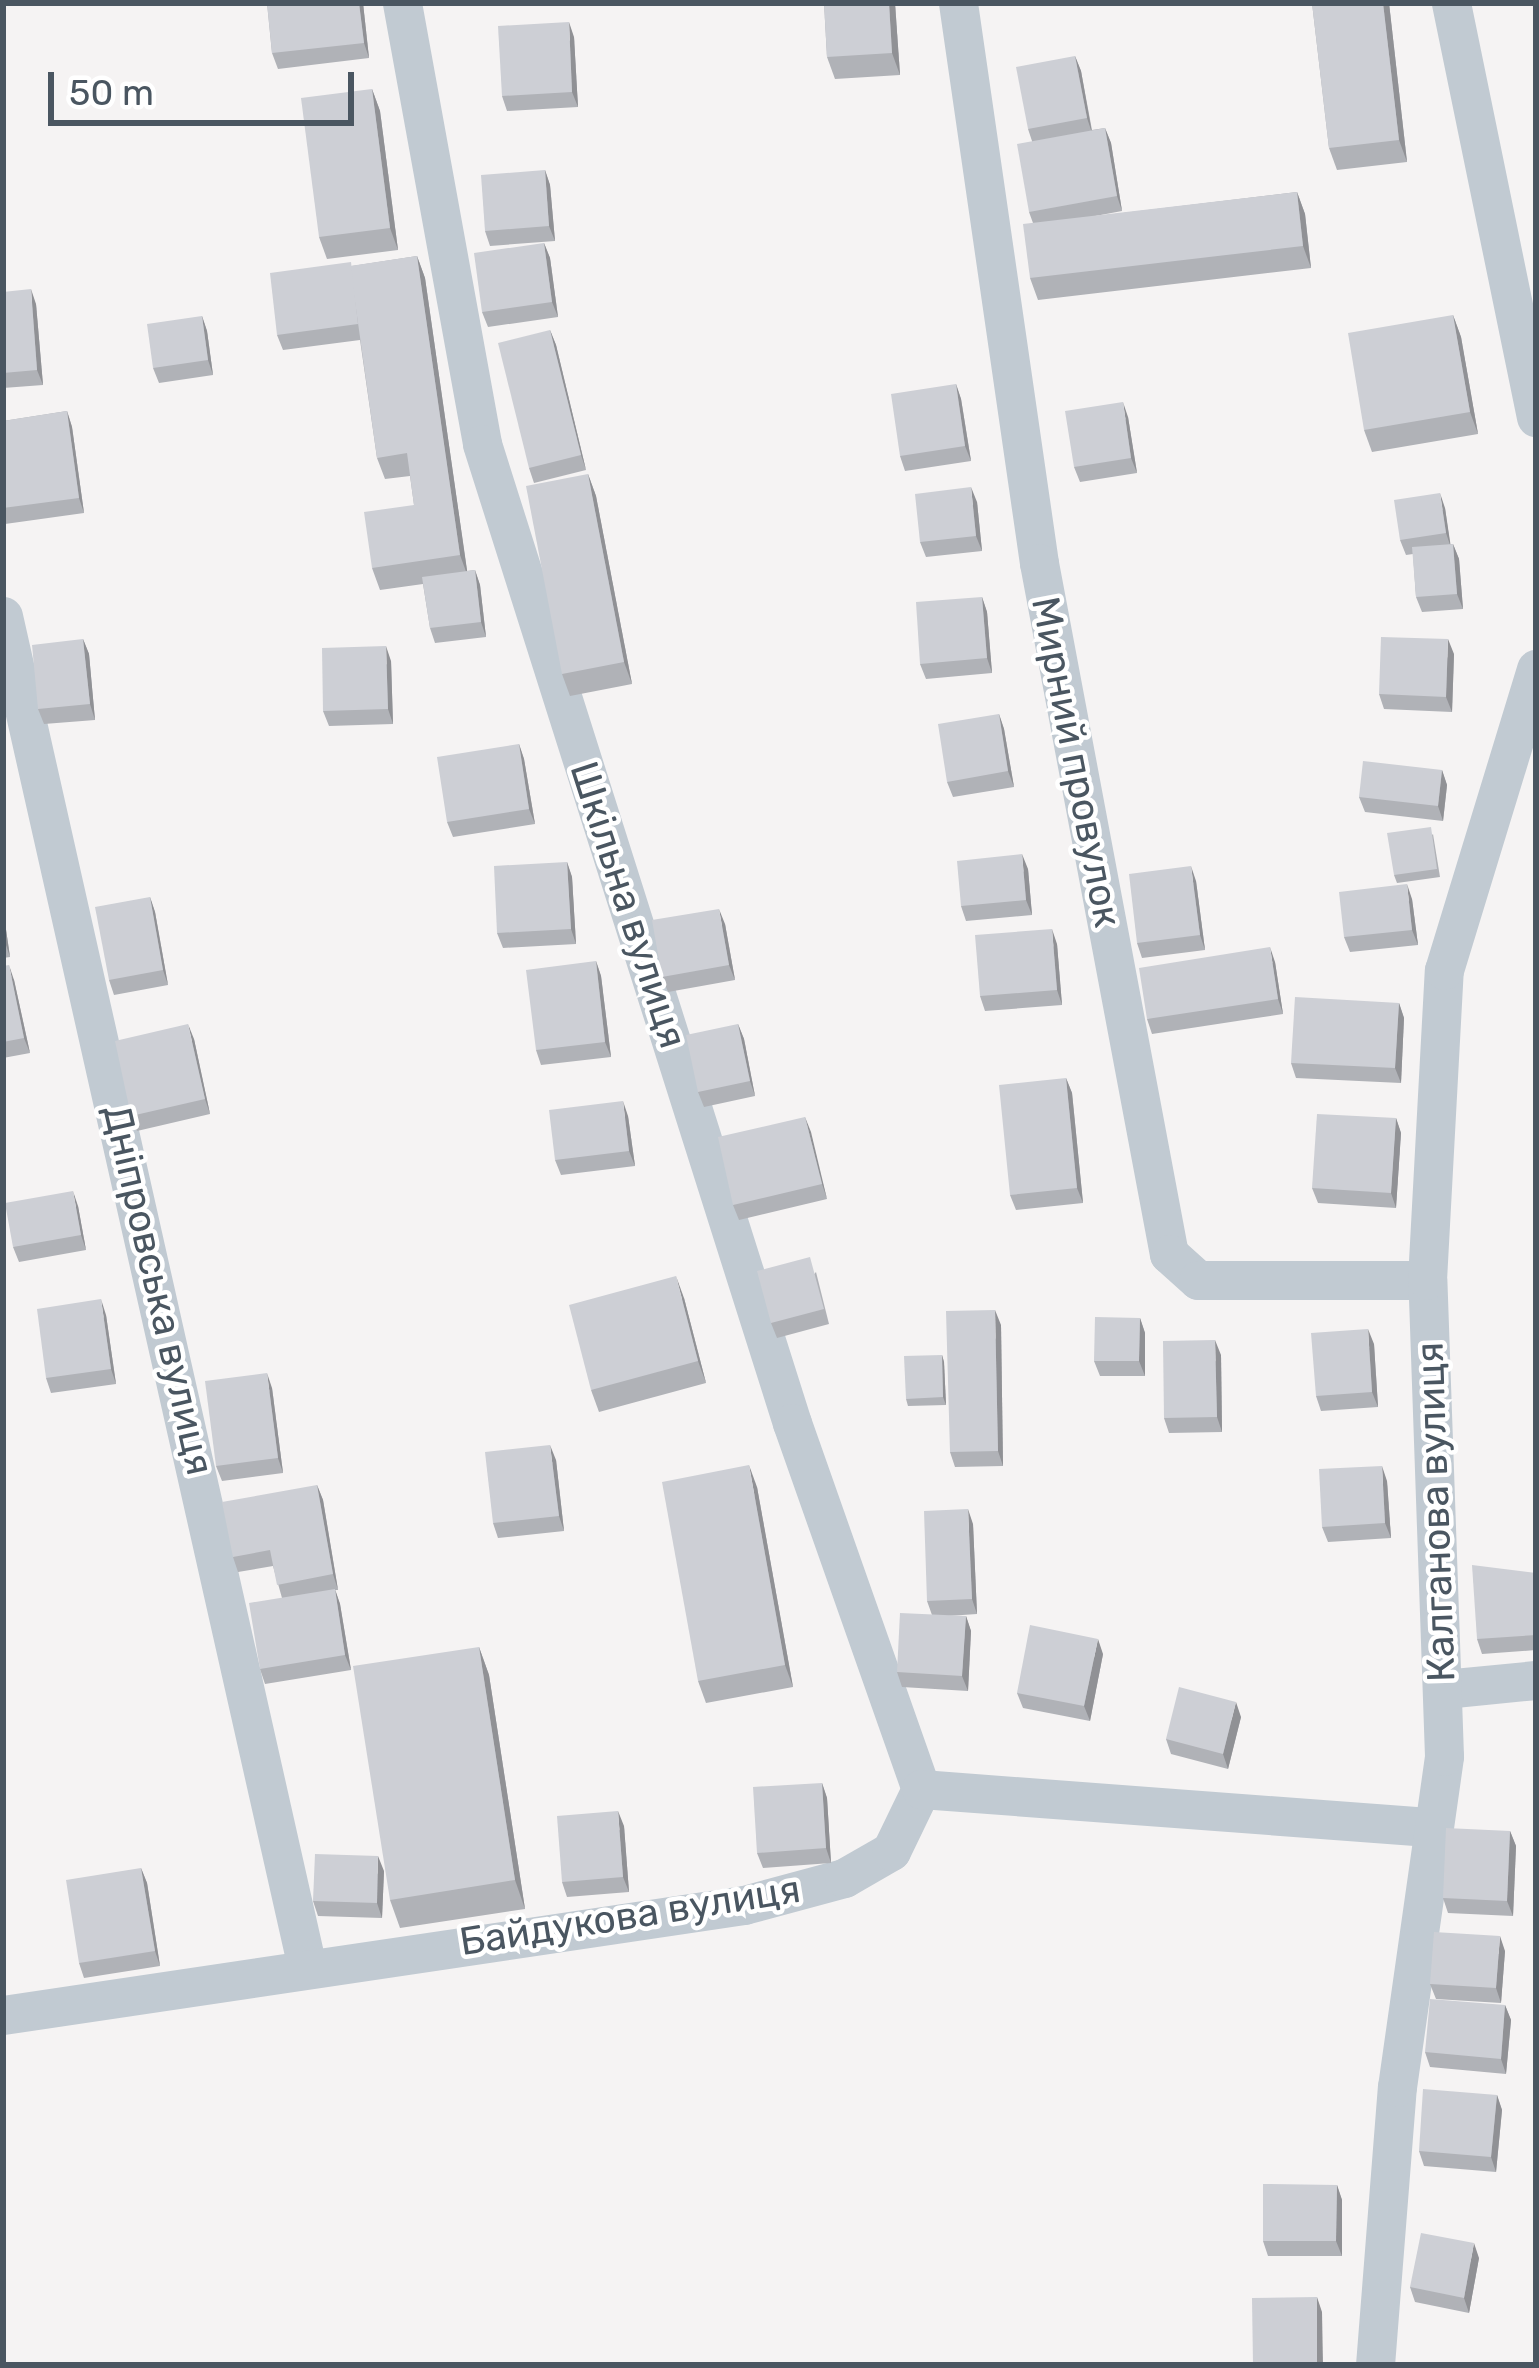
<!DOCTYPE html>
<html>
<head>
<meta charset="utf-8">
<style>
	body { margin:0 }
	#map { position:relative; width:1539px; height:2368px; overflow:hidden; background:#f5f3f3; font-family:Rubik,sans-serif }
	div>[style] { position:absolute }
	.street>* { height:39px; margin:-19.5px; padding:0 19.5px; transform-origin:19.5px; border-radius:19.5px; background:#c1cad2 }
	.wall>* { inset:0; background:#b0b2b7 }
	.shaded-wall>* { inset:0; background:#909195 }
	.building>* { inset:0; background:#cdcfd5 }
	span { translate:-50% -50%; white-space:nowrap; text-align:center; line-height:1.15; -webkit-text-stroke:9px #fff; paint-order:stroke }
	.street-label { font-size:39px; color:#4a5661 }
	.frame { position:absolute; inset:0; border:6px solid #4a5661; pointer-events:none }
	.scale { position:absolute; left:48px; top:72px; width:306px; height:54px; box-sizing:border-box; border:6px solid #4a5661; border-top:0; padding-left:15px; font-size:36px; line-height:42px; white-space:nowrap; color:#4a5661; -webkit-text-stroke:9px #fff; paint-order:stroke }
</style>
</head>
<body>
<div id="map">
	<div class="street">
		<div style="left:402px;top:3px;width:448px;rotate:79.7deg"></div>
		<div style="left:482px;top:444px;width:1027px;rotate:72.43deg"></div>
		<div style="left:792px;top:1423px;width:388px;rotate:70.6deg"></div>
		<div style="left:958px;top:3px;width:566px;rotate:81.77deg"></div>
		<div style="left:1039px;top:563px;width:703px;rotate:79.35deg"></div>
		<div style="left:1169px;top:1254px;width:39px;rotate:42deg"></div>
		<div style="left:1198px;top:1280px;width:229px"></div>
		<div style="left:1451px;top:3px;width:423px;rotate:78.4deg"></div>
		<div style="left:3px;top:616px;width:1385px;rotate:77.32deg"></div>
		<div style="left:1444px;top:1689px;width:92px;rotate:-5.6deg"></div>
		<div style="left:3px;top:2015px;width:749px;rotate:-8.44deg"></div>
		<div style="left:744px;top:1905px;width:104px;rotate:-15.1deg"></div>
		<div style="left:844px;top:1878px;width:54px;rotate:-29.9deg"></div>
		<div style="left:891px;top:1851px;width:69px;rotate:-64.2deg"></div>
		<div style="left:921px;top:1789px;width:509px;rotate:4.28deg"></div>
		<div style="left:1375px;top:2365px;width:279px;rotate:-85.5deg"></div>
		<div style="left:1397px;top:2087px;width:334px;rotate:-81.9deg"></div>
		<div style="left:1444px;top:1756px;width:476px;rotate:-92deg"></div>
		<div style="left:1427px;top:1280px;width:310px;rotate:-86.9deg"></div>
		<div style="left:1444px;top:970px;width:315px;rotate:-73deg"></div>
	</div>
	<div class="wall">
		<div style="clip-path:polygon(267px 3px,363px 3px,369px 58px,278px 69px,272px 53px)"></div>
		<div style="clip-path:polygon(824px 3px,895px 3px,900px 75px,835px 79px,827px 57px)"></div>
		<div style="clip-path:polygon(1312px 3px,1389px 3px,1407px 162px,1337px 170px,1329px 148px)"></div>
		<div style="clip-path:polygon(574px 37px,578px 107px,507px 111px,502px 96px)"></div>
		<div style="clip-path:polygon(1075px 56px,1081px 71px,1092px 130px,1105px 128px,1111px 143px,1122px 211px,1090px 217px,1297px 192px,1305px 214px,1311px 268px,1038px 300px,1030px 278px,1033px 223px,1029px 212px,1032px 141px,1028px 129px)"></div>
		<div style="clip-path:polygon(372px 89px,380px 111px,398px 250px,327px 259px,319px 237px)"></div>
		<div style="clip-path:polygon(545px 170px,550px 185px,555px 241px,490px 246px,485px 231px)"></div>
		<div style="clip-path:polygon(544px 243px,550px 258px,558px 317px,488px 327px,482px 312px)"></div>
		<div style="clip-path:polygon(417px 256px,425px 278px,467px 571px,475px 570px,480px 585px,486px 637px,435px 643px,430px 628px,423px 584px,380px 590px,372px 568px,414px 505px,410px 476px,385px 479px,377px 458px,360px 340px,283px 350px,277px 335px,352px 266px)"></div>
		<div style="clip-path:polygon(3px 292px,36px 304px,43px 385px,3px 388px)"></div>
		<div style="clip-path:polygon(1453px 315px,1461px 337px,1478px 434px,1372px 452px,1364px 430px)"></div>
		<div style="clip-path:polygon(202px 316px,207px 331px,213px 375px,159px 383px,153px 368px)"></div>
		<div style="clip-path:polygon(550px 330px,556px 345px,586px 470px,534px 483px,529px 468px)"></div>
		<div style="clip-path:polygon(956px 384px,961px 399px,971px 461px,905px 471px,900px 456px)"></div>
		<div style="clip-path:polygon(67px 411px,72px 427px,84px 513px,5px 524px,3px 517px,3px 421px)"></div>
		<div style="clip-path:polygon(1128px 417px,1137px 473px,1080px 482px,1074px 467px)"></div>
		<div style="clip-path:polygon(588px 474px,596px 496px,632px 684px,570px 696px,562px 674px)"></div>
		<div style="clip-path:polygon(977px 502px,982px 551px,926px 557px,920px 542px)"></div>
		<div style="clip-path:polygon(1445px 508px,1450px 544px,1453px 544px,1459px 559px,1463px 609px,1422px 612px,1416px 597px,1413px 554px,1406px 555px,1400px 540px)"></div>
		<div style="clip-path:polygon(982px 597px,987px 612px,992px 673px,926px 679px,920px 664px)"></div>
		<div style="clip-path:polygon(83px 639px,89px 654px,95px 720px,44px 724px,38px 709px)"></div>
		<div style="clip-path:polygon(1454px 654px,1452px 712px,1384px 709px,1379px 694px)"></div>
		<div style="clip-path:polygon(391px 661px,393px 724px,329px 726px,323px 711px)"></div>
		<div style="clip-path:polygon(999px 714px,1004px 729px,1014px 787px,953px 797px,947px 782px)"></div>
		<div style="clip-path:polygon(519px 744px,524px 759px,535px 824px,453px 837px,447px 822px)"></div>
		<div style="clip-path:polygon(1442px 770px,1447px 785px,1443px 821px,1365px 812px,1359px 797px)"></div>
		<div style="clip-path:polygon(1433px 834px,1440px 877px,1397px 883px,1394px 875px)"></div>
		<div style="clip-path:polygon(567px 862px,572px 877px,576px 944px,503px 948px,497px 933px)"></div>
		<div style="clip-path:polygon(1028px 869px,1032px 915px,966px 921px,961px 906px)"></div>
		<div style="clip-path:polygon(1196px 881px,1205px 950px,1142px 958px,1137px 943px)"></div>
		<div style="clip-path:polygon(150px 897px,155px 912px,168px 985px,114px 995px,109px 980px)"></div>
		<div style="clip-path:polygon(1412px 899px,1418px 945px,1350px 952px,1344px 937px)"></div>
		<div style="clip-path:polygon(3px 909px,10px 957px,3px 958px)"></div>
		<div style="clip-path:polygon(725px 924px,735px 980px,668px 992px,662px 977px)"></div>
		<div style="clip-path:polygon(1057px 944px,1062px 1005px,985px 1011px,980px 996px)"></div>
		<div style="clip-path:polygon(596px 961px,601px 976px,611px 1057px,541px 1065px,536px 1050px)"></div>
		<div style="clip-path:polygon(1275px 962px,1283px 1014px,1152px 1034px,1147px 1019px)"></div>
		<div style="clip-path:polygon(3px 966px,14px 980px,30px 1053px,3px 1058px)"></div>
		<div style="clip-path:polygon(1399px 1003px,1404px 1018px,1401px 1083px,1296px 1078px,1291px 1063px)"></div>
		<div style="clip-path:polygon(738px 1024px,744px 1039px,755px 1096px,704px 1107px,698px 1092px)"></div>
		<div style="clip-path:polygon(194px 1039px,210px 1114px,137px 1131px,131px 1116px)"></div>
		<div style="clip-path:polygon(1066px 1078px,1072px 1093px,1083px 1203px,1016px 1210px,1010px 1195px)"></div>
		<div style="clip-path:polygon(628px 1116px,635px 1166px,561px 1175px,555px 1160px)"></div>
		<div style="clip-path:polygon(805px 1117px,827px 1199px,739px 1220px,733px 1205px)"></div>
		<div style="clip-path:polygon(1396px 1118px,1401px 1133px,1396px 1208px,1318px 1203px,1312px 1188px)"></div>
		<div style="clip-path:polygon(78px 1206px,86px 1250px,19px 1262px,13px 1247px)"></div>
		<div style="clip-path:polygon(816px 1272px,829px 1324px,777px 1338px,771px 1323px)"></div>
		<div style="clip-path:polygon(684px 1298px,706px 1383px,599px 1412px,591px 1390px)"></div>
		<div style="clip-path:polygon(106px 1315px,116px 1384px,51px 1393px,46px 1378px)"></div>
		<div style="clip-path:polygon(1140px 1318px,1145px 1333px,1145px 1376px,1100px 1376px,1094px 1361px)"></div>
		<div style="clip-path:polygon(1001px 1325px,1003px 1466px,955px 1467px,950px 1452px)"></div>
		<div style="clip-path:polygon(1374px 1344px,1378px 1407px,1321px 1411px,1316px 1396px)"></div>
		<div style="clip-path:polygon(942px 1355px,944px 1362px,946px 1405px,908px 1406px,906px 1399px)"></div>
		<div style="clip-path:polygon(1221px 1355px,1222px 1432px,1169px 1433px,1164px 1418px)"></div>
		<div style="clip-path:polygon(272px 1388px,283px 1473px,222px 1481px,216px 1466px)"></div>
		<div style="clip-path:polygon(556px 1460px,564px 1531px,498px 1538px,493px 1523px)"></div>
		<div style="clip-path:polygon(1387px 1481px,1391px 1538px,1328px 1542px,1322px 1527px)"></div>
		<div style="clip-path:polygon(317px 1485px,323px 1500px,338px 1590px,335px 1590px,340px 1604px,351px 1670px,265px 1684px,260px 1669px,282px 1598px,273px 1566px,238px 1572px,233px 1557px)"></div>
		<div style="clip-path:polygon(757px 1487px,793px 1687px,706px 1703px,698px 1681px)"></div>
		<div style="clip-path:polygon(973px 1524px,977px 1614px,948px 1616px,966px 1616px,971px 1631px,968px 1691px,902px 1687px,897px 1672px,932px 1615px,927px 1601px)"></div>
		<div style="clip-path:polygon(1536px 1573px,1536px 1650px,1482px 1654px,1477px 1639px)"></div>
		<div style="clip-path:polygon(479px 1647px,489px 1675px,525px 1909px,400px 1928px,390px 1900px)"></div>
		<div style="clip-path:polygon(1103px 1654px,1090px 1721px,1023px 1708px,1017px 1693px)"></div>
		<div style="clip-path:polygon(1241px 1717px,1228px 1769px,1171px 1754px,1166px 1739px)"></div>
		<div style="clip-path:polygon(822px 1783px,827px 1798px,831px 1863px,763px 1868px,757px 1853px)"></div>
		<div style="clip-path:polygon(624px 1826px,629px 1892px,567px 1897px,562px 1882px)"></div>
		<div style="clip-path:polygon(1510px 1831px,1516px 1846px,1513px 1916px,1448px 1913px,1443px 1898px)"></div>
		<div style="clip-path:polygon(141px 1868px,147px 1883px,160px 1966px,84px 1978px,79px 1963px)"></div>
		<div style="clip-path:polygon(384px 1871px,382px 1918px,318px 1916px,313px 1901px)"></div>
		<div style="clip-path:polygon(1505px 1951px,1501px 2003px,1436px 1999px,1430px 1984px)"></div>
		<div style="clip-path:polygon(1505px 2005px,1511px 2020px,1506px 2074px,1430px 2067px,1425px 2052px)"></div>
		<div style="clip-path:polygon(1497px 2095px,1502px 2110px,1496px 2172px,1424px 2166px,1419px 2151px)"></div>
		<div style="clip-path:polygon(1337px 2185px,1342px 2200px,1342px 2256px,1268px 2256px,1263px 2241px)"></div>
		<div style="clip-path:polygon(1479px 2258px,1469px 2313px,1415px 2302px,1410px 2287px)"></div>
	</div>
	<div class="shaded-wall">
		<div style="clip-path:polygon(359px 3px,363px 3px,369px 58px,364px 43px)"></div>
		<div style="clip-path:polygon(889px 3px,895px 3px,900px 75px,892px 53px)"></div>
		<div style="clip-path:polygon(1383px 3px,1389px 3px,1407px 162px,1399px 140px)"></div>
		<div style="clip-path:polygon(569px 22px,574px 37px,578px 107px,572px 92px)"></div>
		<div style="clip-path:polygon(1075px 56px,1081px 71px,1092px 133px,1087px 118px)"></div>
		<div style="clip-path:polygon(372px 89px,380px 111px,398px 250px,390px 228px)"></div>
		<div style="clip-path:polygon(1105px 128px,1111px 143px,1122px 211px,1117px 196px)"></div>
		<div style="clip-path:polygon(545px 170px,550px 185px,555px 241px,549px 226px)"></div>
		<div style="clip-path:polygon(1297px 192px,1305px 214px,1311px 268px,1303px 246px)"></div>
		<div style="clip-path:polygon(544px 243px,550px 258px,558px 317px,552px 302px)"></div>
		<div style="clip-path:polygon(417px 256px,425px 278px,468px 577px,460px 555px)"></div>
		<div style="clip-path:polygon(31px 289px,36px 304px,43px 385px,37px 370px)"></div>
		<div style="clip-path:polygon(1453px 315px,1461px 337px,1478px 434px,1470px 412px)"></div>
		<div style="clip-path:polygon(202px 316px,207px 331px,213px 375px,208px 360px)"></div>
		<div style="clip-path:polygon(550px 330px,556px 345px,586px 470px,581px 455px)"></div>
		<div style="clip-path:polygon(956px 384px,961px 399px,971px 461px,965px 446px)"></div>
		<div style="clip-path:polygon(1123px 402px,1128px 417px,1137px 473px,1131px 458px)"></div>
		<div style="clip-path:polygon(67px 411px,72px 427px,84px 513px,79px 498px)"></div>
		<div style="clip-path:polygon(588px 474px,596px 496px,632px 684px,624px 662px)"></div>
		<div style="clip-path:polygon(971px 487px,977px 502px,982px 551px,976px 536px)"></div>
		<div style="clip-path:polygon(1440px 493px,1445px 508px,1451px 548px,1446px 533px)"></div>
		<div style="clip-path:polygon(1453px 544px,1459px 559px,1463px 609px,1457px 594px)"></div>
		<div style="clip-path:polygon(475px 570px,480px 585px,486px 637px,481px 622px)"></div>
		<div style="clip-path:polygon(982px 597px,987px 612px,992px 673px,987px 658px)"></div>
		<div style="clip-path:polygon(83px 639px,89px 654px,95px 720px,90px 704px)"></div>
		<div style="clip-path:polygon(1448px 639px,1454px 654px,1452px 712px,1446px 697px)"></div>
		<div style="clip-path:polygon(386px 646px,391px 661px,393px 724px,388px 709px)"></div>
		<div style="clip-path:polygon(999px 714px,1004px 729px,1014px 787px,1008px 771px)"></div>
		<div style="clip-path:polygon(519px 744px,524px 759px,535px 824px,529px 809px)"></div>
		<div style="clip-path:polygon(1442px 770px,1447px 785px,1443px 821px,1438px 806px)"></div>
		<div style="clip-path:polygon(1022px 854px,1028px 869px,1032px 915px,1026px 900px)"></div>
		<div style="clip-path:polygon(567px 862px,572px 877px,576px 944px,571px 929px)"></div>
		<div style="clip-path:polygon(1191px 866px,1196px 881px,1205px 950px,1200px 935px)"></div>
		<div style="clip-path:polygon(1407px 884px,1412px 899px,1418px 945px,1412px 930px)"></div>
		<div style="clip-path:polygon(150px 897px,155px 912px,168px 985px,163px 970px)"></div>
		<div style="clip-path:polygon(3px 909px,10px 957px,3px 936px)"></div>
		<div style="clip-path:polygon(719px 909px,725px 924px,735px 980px,729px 965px)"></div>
		<div style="clip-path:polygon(1052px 929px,1057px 944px,1062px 1005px,1057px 990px)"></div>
		<div style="clip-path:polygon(1270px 947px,1275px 962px,1283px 1014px,1278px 999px)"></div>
		<div style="clip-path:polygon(596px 961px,601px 976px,611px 1057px,605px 1042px)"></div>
		<div style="clip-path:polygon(9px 965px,14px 980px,30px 1053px,24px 1038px)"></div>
		<div style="clip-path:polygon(1399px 1003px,1404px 1018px,1401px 1083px,1395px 1068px)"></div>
		<div style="clip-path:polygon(188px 1024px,194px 1039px,210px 1114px,205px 1099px)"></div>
		<div style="clip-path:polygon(738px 1024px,744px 1039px,755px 1096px,750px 1081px)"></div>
		<div style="clip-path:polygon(1066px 1078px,1072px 1093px,1083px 1203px,1077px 1188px)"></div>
		<div style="clip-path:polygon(623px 1101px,628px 1116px,635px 1166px,629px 1151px)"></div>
		<div style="clip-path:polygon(805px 1117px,811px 1132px,827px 1199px,822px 1184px)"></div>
		<div style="clip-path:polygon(1396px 1118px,1401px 1133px,1396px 1208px,1391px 1193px)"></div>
		<div style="clip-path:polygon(73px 1191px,78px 1206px,86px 1250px,81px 1235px)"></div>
		<div style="clip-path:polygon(676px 1276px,684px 1298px,706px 1383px,698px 1361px)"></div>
		<div style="clip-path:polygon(101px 1299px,106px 1315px,116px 1384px,111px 1369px)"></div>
		<div style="clip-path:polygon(995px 1310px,1001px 1325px,1003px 1466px,998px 1451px)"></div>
		<div style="clip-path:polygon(1140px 1318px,1145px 1333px,1145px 1376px,1139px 1361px)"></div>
		<div style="clip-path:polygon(1368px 1329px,1374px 1344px,1378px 1407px,1372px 1392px)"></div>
		<div style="clip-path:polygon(1215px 1340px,1221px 1355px,1222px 1432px,1217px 1417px)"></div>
		<div style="clip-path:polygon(942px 1355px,944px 1362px,946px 1405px,943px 1397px)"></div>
		<div style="clip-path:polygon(267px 1373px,272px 1388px,283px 1473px,278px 1458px)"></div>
		<div style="clip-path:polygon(550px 1445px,556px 1460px,564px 1531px,559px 1516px)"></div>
		<div style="clip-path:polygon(749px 1465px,757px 1487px,793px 1687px,785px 1665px)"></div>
		<div style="clip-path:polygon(1382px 1466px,1387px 1481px,1391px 1538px,1385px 1523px)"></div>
		<div style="clip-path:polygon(317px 1485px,323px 1500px,338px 1590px,333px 1574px)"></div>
		<div style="clip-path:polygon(968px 1509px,973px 1524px,977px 1614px,972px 1599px)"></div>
		<div style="clip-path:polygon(335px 1589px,340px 1604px,351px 1670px,345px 1655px)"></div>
		<div style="clip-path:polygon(966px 1616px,971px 1631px,968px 1691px,962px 1676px)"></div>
		<div style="clip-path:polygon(1098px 1639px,1103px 1654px,1090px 1721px,1084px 1706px)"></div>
		<div style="clip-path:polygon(479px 1647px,489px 1675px,525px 1909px,515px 1880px)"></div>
		<div style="clip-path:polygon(1236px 1702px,1241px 1717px,1228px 1769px,1223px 1754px)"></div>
		<div style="clip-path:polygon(822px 1783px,827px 1798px,831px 1863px,826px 1848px)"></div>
		<div style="clip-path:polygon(618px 1811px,624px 1826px,629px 1892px,623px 1877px)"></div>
		<div style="clip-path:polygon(1510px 1831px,1516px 1846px,1513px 1916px,1507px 1901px)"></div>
		<div style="clip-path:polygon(378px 1856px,384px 1871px,382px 1918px,377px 1903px)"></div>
		<div style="clip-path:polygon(141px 1868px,147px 1883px,160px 1966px,155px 1951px)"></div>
		<div style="clip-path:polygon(1500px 1936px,1505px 1951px,1501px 2003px,1496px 1988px)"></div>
		<div style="clip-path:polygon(1505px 2005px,1511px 2020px,1506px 2074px,1501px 2059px)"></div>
		<div style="clip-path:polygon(1497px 2095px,1502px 2110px,1496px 2172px,1491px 2157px)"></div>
		<div style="clip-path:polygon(1337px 2185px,1342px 2200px,1342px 2256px,1336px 2241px)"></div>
		<div style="clip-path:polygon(1474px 2243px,1479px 2258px,1469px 2313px,1464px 2298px)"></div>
		<div style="clip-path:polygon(1317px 2297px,1322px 2312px,1323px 2365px,1317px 2365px)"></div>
	</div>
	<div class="building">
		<div style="clip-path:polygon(267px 3px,359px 3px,364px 43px,272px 53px)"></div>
		<div style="clip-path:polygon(824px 3px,889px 3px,892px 53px,827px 57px)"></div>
		<div style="clip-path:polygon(1312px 3px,1383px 3px,1399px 140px,1329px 148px)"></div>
		<div style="clip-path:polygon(569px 22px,572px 92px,502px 96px,498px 26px)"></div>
		<div style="clip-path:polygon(1075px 56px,1087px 118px,1028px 129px,1016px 67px)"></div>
		<div style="clip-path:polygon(372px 89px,390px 228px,319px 237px,301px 98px)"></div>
		<div style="clip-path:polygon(1105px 128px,1117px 196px,1029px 212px,1017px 144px)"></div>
		<div style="clip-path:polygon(545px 170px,549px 226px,485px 231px,481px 175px)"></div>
		<div style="clip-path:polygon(1297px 192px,1303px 246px,1030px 278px,1023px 224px)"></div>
		<div style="clip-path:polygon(544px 243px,552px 302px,482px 312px,474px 253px)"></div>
		<div style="clip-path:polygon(417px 256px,460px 555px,372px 568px,364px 512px,414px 505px,407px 453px,377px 458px,350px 266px)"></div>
		<div style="clip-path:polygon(351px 262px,358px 324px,277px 335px,270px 273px)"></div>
		<div style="clip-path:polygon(31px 289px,37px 370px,3px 373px,3px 292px)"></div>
		<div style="clip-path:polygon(1453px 315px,1470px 412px,1364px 430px,1348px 333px)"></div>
		<div style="clip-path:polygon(202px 316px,208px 360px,153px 368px,147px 324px)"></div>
		<div style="clip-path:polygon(550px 330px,581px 455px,529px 468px,498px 343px)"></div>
		<div style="clip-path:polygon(956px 384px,965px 446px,900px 456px,891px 394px)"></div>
		<div style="clip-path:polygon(1123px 402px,1131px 458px,1074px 467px,1065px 411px)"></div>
		<div style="clip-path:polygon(67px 411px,79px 498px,3px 508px,3px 421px)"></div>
		<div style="clip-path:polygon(588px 474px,624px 662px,562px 674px,526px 486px)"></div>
		<div style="clip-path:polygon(971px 487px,976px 536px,920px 542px,915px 494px)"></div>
		<div style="clip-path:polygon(1440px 493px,1446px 533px,1400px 540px,1394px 500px)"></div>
		<div style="clip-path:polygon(1453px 544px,1457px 594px,1416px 597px,1412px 547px)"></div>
		<div style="clip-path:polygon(475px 570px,481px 622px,430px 628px,422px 577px)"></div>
		<div style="clip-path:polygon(982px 597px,987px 658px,920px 664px,916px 602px)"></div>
		<div style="clip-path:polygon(1381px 637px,1448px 639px,1446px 697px,1379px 694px)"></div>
		<div style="clip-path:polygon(83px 639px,90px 704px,38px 709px,32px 645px)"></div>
		<div style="clip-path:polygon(386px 646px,388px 709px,323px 711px,322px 648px)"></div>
		<div style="clip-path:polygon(999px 714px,1008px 771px,947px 782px,938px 724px)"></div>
		<div style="clip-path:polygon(519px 744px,529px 809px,447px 822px,437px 757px)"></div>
		<div style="clip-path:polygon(1363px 761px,1442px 770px,1438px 806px,1359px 797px)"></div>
		<div style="clip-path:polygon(1431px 827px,1437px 869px,1394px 875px,1387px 833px)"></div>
		<div style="clip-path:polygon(1022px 854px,1026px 900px,961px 906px,957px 861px)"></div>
		<div style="clip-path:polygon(567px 862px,571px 929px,497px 933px,494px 866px)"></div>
		<div style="clip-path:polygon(1191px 866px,1200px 935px,1137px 943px,1129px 874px)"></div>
		<div style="clip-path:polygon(1407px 884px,1412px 930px,1344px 937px,1339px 892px)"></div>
		<div style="clip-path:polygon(150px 897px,163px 970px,109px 980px,95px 907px)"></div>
		<div style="clip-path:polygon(719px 909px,729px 965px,662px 977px,652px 920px)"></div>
		<div style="clip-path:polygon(1052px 929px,1057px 990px,980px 996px,975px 935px)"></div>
		<div style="clip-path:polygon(1270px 947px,1278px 999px,1147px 1019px,1139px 968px)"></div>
		<div style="clip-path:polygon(596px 961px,605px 1042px,536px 1050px,526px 970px)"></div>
		<div style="clip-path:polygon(9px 965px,24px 1038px,3px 1042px,3px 966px)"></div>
		<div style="clip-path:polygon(1295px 997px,1399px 1003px,1395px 1068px,1291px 1063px)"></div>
		<div style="clip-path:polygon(188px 1024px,205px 1099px,131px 1116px,115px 1041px)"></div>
		<div style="clip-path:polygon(738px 1024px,750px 1081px,698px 1092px,686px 1035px)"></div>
		<div style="clip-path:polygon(1066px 1078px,1077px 1188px,1010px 1195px,999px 1085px)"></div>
		<div style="clip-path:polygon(623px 1101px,629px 1151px,555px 1160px,549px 1110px)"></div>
		<div style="clip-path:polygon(1317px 1114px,1396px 1118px,1391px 1193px,1312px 1188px)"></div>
		<div style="clip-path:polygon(805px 1117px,822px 1184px,733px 1205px,718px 1137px)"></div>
		<div style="clip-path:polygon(73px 1191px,81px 1235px,13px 1247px,5px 1203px)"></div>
		<div style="clip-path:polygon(810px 1257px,824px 1309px,771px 1323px,757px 1271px)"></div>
		<div style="clip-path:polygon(676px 1276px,698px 1361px,591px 1390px,569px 1305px)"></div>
		<div style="clip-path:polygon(101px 1299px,111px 1369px,46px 1378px,37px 1309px)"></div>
		<div style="clip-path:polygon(995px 1310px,998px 1451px,950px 1452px,946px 1311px)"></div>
		<div style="clip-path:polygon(1095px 1317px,1140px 1318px,1139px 1361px,1094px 1361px)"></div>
		<div style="clip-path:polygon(1368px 1329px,1372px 1392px,1316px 1396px,1311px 1333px)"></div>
		<div style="clip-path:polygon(1215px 1340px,1217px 1417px,1164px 1418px,1163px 1341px)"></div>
		<div style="clip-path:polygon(942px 1355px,943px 1397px,906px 1399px,904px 1356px)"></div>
		<div style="clip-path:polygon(267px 1373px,278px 1458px,216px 1466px,205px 1381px)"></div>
		<div style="clip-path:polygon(550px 1445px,559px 1516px,493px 1523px,485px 1452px)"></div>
		<div style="clip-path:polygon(749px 1465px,785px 1665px,698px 1681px,662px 1482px)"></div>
		<div style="clip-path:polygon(1382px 1466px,1385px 1523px,1322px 1527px,1319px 1469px)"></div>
		<div style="clip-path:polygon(317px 1485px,333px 1574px,277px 1585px,270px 1550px,233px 1557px,222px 1502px)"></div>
		<div style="clip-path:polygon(968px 1509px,972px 1599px,927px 1601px,924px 1511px)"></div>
		<div style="clip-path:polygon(1472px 1565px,1536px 1573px,1536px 1635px,1477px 1639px)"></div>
		<div style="clip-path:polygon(335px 1589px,345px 1655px,260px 1669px,249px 1603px)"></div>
		<div style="clip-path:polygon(900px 1613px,966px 1616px,962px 1676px,897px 1672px)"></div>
		<div style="clip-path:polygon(1030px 1625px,1098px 1639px,1084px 1706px,1017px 1693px)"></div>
		<div style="clip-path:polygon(479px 1647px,515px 1880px,390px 1900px,353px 1666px)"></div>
		<div style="clip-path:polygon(1179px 1687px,1236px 1702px,1223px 1754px,1166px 1739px)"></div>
		<div style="clip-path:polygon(822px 1783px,826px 1848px,757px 1853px,753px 1787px)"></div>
		<div style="clip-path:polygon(618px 1811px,623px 1877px,562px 1882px,557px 1816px)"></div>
		<div style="clip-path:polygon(1446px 1828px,1510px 1831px,1507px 1901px,1443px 1898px)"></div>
		<div style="clip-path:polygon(315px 1854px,378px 1856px,377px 1903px,313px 1901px)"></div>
		<div style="clip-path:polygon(141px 1868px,155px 1951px,79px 1963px,66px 1880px)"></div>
		<div style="clip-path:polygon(1434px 1932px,1500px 1936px,1496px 1988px,1430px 1984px)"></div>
		<div style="clip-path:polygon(1430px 1999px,1505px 2005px,1501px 2059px,1425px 2052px)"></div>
		<div style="clip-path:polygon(1423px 2089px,1497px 2095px,1491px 2157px,1419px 2151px)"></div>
		<div style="clip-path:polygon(1263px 2184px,1337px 2185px,1336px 2241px,1263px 2241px)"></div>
		<div style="clip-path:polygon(1421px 2233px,1474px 2243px,1464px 2298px,1410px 2287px)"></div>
		<div style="clip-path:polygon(1317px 2297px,1317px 2365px,1253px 2365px,1252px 2298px)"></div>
	</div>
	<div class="street-label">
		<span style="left:1076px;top:762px;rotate:79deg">Мирний провулок</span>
		<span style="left:628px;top:905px;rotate:72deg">Шкільна вулиця</span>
		<span style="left:158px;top:1290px;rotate:77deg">Дніпровська вулиця</span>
		<span style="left:1436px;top:1512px;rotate:-92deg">Калганова вулиця</span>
		<span style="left:630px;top:1916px;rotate:-9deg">Байдукова вулиця</span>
	</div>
	<div class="frame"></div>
	<div class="scale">50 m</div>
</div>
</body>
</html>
